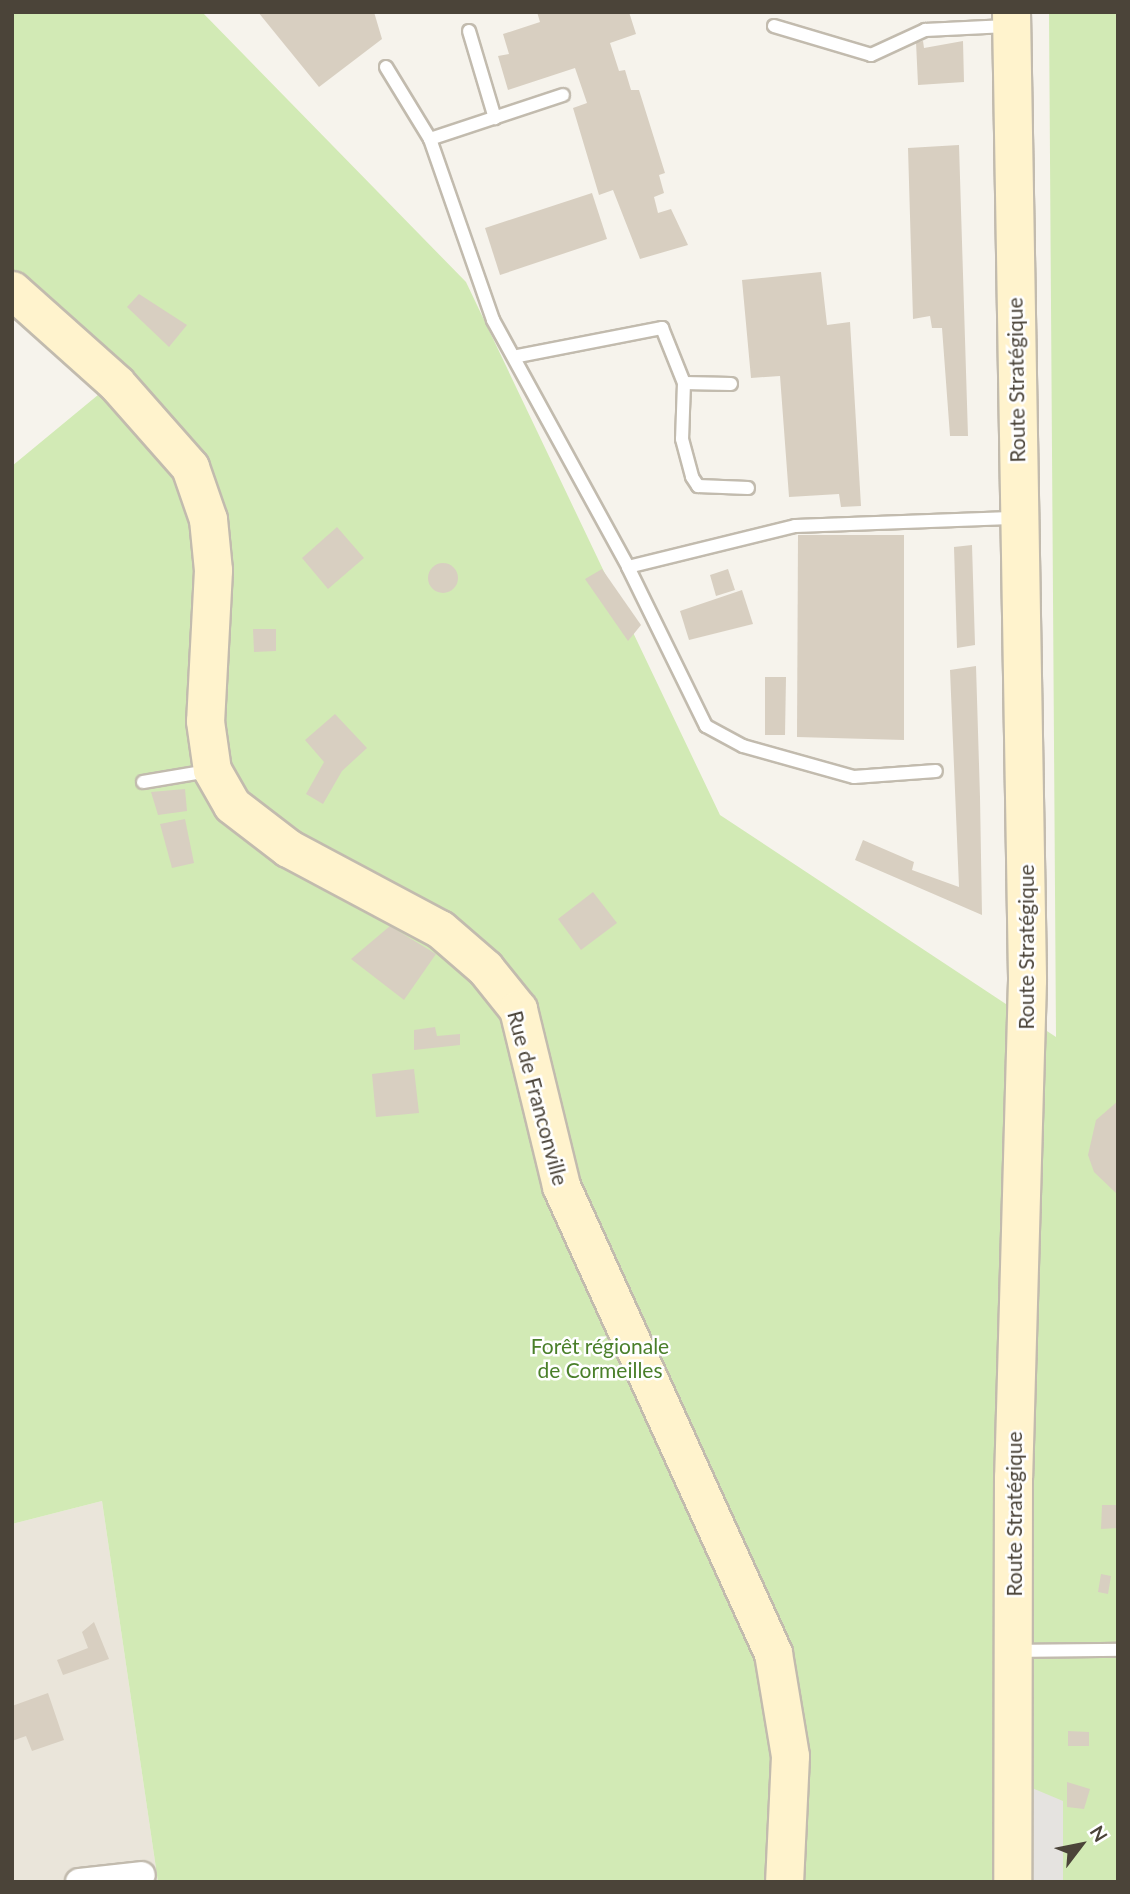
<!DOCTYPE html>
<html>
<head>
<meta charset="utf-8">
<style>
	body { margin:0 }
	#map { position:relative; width:1130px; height:1894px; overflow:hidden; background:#f6f3ec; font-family:Lato,sans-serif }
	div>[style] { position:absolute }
	.residential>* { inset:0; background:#eae5da }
	.green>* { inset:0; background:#d2eab5 }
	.parking>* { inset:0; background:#e5e3e0 }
	.building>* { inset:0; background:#d8cfc1 }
	.round { border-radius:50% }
	.roads { filter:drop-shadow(2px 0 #c2bbae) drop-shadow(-2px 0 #c2bbae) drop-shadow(0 2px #c2bbae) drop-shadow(0 -2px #c2bbae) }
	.lane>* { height:12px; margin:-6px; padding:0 6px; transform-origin:6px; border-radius:6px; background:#fff }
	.street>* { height:26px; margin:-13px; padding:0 13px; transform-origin:13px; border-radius:13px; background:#fff }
	.secondary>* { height:37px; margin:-18.5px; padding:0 18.5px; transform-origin:18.5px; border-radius:18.5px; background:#fff3cd }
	span { translate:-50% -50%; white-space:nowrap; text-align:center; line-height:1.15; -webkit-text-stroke:5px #fff; paint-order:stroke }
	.street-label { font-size:21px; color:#4b4439 }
	.park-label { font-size:21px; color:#4a7f2a }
	.frame { position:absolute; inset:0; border:14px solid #4b4439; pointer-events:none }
	.north { position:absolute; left:1046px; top:1810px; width:70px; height:70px; -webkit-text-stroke:5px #fff; paint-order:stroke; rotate:58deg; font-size:19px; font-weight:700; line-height:28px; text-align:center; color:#4b4439 }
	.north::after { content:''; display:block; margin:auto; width:24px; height:32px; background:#4b4439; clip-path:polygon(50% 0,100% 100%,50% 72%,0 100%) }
</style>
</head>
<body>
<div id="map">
	<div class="residential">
		<div style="clip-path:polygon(102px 1501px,158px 1882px,12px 1882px,12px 1524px)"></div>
	</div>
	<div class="green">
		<div style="clip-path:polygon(12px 12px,202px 12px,466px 282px,720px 815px,1056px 1037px,1049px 12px,1118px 12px,1118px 1882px,158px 1882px,102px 1501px,12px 1524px,12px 466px,104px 390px,12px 307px)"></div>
	</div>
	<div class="parking">
		<div style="clip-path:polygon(1032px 1788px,1063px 1801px,1063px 1882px,1032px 1882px)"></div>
	</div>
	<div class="building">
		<div style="clip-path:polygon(258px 12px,374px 12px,382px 39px,319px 87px)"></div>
		<div style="clip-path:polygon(537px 12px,629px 12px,636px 34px,610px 43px,619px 71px,625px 70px,631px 90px,639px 90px,665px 173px,659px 175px,664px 193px,654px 197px,658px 213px,671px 209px,688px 245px,640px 259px,613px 190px,599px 195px,573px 108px,587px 103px,575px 68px,508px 90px,498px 56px,509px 54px,503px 34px,540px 22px)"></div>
		<div style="clip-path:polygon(923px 41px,924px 48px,963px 41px,964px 82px,918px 85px,916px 42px)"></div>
		<div style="clip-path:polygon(959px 145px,968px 436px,950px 436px,942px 328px,932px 328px,930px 316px,913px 319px,908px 148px)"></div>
		<div style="clip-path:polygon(592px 193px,607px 239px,500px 275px,485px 228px)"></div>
		<div style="clip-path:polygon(821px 272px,827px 325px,850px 322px,861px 506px,841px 507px,839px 494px,789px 497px,780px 376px,751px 378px,742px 280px)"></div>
		<div style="clip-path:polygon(139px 294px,187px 325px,169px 347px,127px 307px)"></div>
		<div style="clip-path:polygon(337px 527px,364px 558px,328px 589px,302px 558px)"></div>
		<div style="clip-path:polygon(798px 535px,904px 535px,904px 740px,797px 737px)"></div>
		<div style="clip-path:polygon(972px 545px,975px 645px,957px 648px,954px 547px)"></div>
		<div class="round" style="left:428px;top:563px;width:30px;height:30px"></div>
		<div style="clip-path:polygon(602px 569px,641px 625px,628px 641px,585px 579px)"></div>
		<div style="clip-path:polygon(728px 569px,735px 590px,716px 596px,710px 575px)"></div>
		<div style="clip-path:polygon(742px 590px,753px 624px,689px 640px,680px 611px)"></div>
		<div style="clip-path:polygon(253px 629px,276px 629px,276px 651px,254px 652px)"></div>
		<div style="clip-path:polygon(976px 666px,980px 797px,982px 915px,855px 860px,863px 840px,914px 862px,912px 870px,959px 887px,950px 670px)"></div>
		<div style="clip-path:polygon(765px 677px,786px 677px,785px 735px,765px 735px)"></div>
		<div style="clip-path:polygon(335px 714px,367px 748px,342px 771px,323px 804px,306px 794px,324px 762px,305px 740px)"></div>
		<div style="clip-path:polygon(185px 789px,187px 811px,158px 815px,151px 792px)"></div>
		<div style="clip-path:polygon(185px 819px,194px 863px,172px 868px,160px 824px)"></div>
		<div style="clip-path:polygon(593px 892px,617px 923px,581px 950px,558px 919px)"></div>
		<div style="clip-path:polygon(390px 926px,436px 954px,404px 1000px,351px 959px)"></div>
		<div style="clip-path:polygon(435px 1027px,437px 1036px,460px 1034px,460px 1045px,414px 1050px,414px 1030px)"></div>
		<div style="clip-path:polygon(414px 1069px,419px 1113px,376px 1117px,372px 1074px)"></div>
		<div style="clip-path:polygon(1118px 1101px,1118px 1195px,1094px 1172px,1088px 1155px,1096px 1120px)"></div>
		<div style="clip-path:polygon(1102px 1505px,1118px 1505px,1118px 1528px,1101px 1529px)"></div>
		<div style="clip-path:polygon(1101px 1574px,1111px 1576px,1108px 1594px,1098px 1592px)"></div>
		<div style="clip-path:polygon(94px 1622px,109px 1659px,63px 1675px,57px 1660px,88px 1648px,82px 1632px)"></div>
		<div style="clip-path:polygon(48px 1693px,64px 1740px,32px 1751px,26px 1736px,12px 1741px,12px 1706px)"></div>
		<div style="clip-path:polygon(1068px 1731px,1089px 1732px,1089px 1746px,1068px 1746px)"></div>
		<div style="clip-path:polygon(1067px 1782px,1090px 1789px,1084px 1809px,1067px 1807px)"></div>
	</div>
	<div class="roads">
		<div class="lane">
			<div style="left:774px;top:26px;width:101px;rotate:16.6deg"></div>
			<div style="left:871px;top:55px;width:60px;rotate:-24.8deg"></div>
			<div style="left:925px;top:30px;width:82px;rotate:-2.8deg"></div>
			<div style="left:469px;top:31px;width:91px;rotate:73.4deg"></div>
			<div style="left:386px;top:67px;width:84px;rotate:58.6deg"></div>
			<div style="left:430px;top:139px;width:192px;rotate:70.8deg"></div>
			<div style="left:493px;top:320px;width:281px;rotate:61.3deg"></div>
			<div style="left:628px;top:567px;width:172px;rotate:-13.8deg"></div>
			<div style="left:795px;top:526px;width:223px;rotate:-2.1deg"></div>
			<div style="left:430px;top:139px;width:140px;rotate:-18.3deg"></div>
			<div style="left:518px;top:356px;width:147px;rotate:-11deg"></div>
			<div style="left:662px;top:328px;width:59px;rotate:68.2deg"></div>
			<div style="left:684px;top:383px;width:56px;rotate:92deg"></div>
			<div style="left:682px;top:439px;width:39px;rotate:75deg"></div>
			<div style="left:692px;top:477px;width:11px;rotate:56deg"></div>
			<div style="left:698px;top:486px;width:50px;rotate:2.3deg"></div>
			<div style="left:684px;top:383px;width:47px;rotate:1.2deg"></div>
			<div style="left:628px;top:567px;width:177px;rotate:63.9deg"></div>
			<div style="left:706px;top:726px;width:42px;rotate:28.4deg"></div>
			<div style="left:743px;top:746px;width:115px;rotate:15.6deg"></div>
			<div style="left:854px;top:777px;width:82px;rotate:-4.2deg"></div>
			<div style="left:143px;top:782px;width:66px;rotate:-9.6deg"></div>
			<div style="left:1014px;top:1651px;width:104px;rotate:-0.6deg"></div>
		</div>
		<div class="street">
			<div style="left:79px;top:1882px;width:63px;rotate:-6.3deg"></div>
		</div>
		<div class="secondary">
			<div style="left:1011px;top:12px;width:968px;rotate:89.05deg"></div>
			<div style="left:1027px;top:980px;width:497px;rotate:91.6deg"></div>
			<div style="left:1013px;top:1477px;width:405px;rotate:90.1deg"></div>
			<div style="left:12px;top:290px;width:140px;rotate:41.8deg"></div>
			<div style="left:116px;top:383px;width:112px;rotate:48.6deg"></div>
			<div style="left:190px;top:467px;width:55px;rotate:70.9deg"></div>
			<div style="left:208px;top:519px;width:51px;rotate:84.4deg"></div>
			<div style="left:213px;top:570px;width:151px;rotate:93deg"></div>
			<div style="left:205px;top:721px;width:49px;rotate:81.9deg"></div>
			<div style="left:212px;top:770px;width:40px;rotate:60.3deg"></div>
			<div style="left:232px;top:805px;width:71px;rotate:37.5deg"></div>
			<div style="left:288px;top:848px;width:172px;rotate:28.1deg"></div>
			<div style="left:440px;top:929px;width:60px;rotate:40.9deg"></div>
			<div style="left:485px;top:968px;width:53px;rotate:51.2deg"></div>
			<div style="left:518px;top:1009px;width:182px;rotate:76.3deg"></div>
			<div style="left:561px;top:1186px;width:513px;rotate:65.58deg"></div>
			<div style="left:773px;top:1653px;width:104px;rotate:80.6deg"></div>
			<div style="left:790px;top:1756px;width:126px;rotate:92.7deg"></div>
		</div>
	</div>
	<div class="street-label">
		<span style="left:1016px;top:380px;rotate:-91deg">Route Stratégique</span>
		<span style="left:1026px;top:947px;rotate:-90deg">Route Stratégique</span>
		<span style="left:538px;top:1098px;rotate:75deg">Rue de Franconville</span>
		<span style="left:1014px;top:1514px;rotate:-90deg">Route Stratégique</span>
	</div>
	<div class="park-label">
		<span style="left:600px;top:1358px">Forêt régionale<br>de Cormeilles</span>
	</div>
	<div class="frame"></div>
	<div class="north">N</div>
</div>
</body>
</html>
